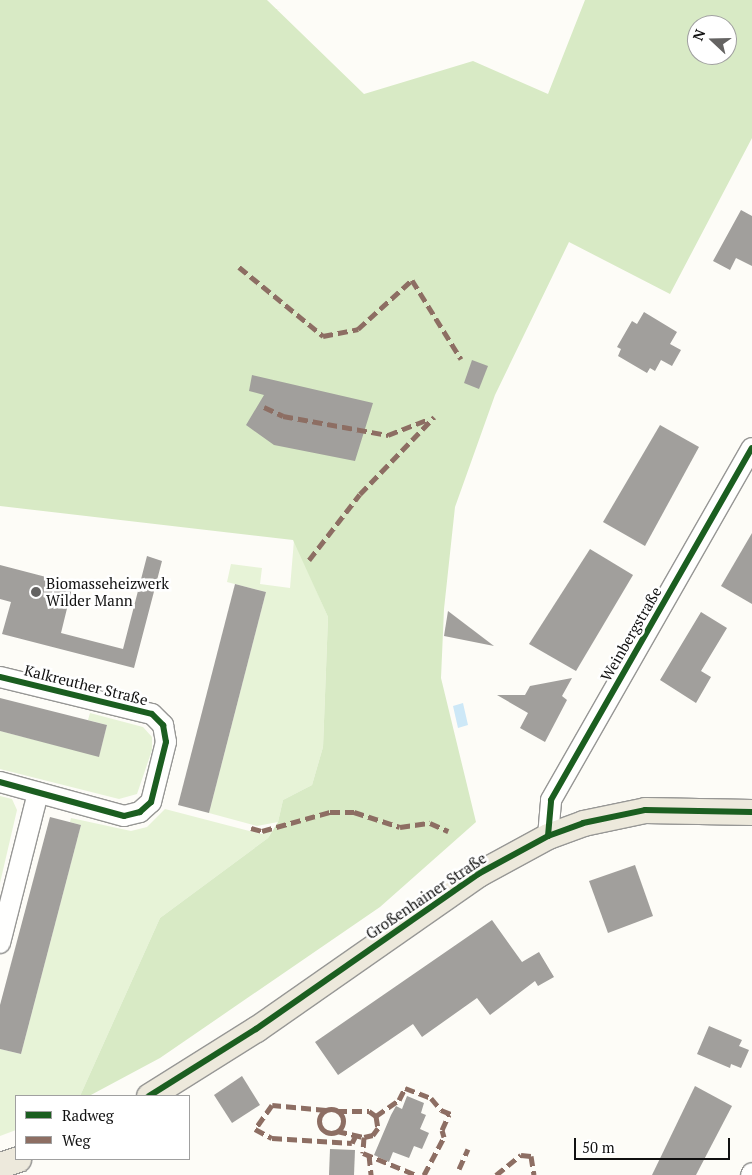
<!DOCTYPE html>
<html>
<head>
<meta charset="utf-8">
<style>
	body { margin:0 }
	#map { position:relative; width:752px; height:1175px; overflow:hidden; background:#fdfcf7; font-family:"PT Serif",serif }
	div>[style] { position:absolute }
	.green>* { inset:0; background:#e7f3d7 }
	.forest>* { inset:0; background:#d8eac5 }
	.water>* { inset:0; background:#cde8f7 }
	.building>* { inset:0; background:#a19f9c }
	.roads { filter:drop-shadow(1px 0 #979795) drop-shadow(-1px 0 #979795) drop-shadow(0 1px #979795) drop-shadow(0 -1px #979795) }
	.minor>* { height:20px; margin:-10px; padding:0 10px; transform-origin:10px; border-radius:10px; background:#fffffe }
	.major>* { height:25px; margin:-12.5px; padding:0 12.5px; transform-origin:12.5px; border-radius:12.5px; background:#ede9dc }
	.quiet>* { height:5px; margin-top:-2.5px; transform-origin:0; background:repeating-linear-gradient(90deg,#8d6e63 0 10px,transparent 0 15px) }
	.quiet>.ring { margin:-2.5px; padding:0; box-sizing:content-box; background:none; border:5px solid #8d6e63; border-radius:50% }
	.cycleway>* { height:6px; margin:-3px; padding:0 3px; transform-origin:3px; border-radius:3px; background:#1b5e20 }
	.dots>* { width:14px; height:14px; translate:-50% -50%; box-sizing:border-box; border:2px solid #fff; border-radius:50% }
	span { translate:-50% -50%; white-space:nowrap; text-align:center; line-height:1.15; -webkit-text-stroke:5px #fff; paint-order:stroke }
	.poi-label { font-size:15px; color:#111 }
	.left { translate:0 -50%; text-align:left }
	.street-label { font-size:15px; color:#111 }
	.legend { position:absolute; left:15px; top:1095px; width:175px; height:65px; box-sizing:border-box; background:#fff; border:1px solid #a0a0a0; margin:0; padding:6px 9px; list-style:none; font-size:15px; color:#111 }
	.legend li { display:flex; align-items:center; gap:10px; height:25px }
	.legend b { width:25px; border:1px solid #a0a0a0 }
	.north { position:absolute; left:687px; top:15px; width:50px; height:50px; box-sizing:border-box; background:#fff; border:1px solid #a0a0a0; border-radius:50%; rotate:291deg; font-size:14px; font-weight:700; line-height:20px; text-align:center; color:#111 }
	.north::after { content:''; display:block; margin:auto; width:18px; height:22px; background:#646362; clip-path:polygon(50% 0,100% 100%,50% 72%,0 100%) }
	.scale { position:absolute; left:574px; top:1138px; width:156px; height:22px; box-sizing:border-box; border:2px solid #111; border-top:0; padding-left:6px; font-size:15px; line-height:18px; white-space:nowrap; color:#111; -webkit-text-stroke:4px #fff; paint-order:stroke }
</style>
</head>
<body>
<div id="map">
	<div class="green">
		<div style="clip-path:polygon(294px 540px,328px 617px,323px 747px,312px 785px,283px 800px,278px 822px,257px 826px,209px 813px,266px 592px,227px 582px,231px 564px,262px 568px,260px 584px,290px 588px)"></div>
		<div style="clip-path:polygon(90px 713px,143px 727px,152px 737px,152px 750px,137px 794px,119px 799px,0 769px,0 731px,99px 756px,107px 725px,88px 720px)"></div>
		<div style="clip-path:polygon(0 796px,12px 799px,17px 810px,0 883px)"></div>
		<div style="clip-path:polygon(165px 809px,261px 834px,272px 831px,268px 838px,160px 918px,80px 1096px,16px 1096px,16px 1130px,0 1136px,0 1049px,21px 1054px,81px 825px,70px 822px,71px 818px,131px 831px,147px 827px)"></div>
	</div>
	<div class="forest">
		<div style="clip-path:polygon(evenodd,0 0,267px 0,364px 94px,473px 61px,548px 94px,585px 0,752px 0,752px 138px,670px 294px,569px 242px,495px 395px,455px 507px,444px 609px,441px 678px,476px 822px,380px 907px,160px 1058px,89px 1096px,80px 1096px,160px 918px,268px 838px,278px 822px,283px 800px,312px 785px,323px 747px,328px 617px,293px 540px,0 506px,0 0,697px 25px,727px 25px,727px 55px,697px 55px,697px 25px)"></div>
	</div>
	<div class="water">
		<div style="clip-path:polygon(463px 703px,468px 725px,458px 728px,453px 706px)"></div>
	</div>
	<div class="building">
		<div style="clip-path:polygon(741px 210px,752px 216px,752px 266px,736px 258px,730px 270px,713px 261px)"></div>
		<div style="clip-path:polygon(644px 312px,677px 332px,670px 344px,681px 350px,672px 366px,661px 360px,655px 371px,650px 368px,647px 373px,618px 356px,621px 349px,617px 347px,632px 321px,637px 324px)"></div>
		<div style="clip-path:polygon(472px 360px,488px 366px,479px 389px,464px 383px)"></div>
		<div style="clip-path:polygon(252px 375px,373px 403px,355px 461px,274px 445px,246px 425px,264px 395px,249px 391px)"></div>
		<div style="clip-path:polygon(660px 425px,699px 447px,645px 546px,603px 522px)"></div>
		<div style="clip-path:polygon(752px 533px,752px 604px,721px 586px)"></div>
		<div style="clip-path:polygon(590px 549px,633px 575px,576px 671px,529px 644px)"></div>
		<div style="clip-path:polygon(147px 556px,162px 561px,134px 668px,2px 634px,11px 602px,0 599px,0 565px,73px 584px,61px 633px,123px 649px)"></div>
		<div style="clip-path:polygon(235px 584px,266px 592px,209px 813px,178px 805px)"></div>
		<div style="clip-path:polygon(448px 611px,494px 646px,444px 636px)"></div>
		<div style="clip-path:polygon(701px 612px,727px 628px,701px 671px,711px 677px,696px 703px,660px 680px)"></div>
		<div style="clip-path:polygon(572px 678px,562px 696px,567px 700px,545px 742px,520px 728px,528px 713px,497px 695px,525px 695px,530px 686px)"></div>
		<div style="clip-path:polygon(0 698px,107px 725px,99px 757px,0 731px)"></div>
		<div style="clip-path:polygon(50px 817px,81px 825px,21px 1054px,0 1049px,0 1005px)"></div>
		<div style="clip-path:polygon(635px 865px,653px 916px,608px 933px,589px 881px)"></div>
		<div style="clip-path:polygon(492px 920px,522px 962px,539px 952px,554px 977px,538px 986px,535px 981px,490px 1015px,477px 998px,422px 1037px,413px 1024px,338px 1075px,315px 1042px)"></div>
		<div style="clip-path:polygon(709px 1026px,742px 1040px,739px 1046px,749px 1050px,741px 1068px,731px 1064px,730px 1068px,697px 1054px)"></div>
		<div style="clip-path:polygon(242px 1076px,260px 1105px,232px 1123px,214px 1095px)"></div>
		<div style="clip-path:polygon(695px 1086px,732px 1106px,696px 1175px,652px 1175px)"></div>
		<div style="clip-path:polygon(407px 1096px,424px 1103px,421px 1113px,426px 1115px,420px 1129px,429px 1133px,422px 1149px,414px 1146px,409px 1158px,393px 1152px,389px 1162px,374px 1155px,391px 1115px,396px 1106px,402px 1109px)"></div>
		<div style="clip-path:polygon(330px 1149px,355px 1150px,354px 1175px,329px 1175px)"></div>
	</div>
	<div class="roads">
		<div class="minor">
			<div style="left:0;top:677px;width:156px;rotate:13.7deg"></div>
			<div style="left:152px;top:714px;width:16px;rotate:45deg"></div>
			<div style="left:163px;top:725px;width:17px;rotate:80deg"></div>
			<div style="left:166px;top:742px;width:62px;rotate:104deg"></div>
			<div style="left:151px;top:802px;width:15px;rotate:138deg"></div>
			<div style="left:140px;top:812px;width:16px;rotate:166deg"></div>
			<div style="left:124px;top:816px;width:129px;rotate:-164.7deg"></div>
			<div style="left:548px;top:836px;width:36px;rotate:-85deg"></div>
			<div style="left:551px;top:800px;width:405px;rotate:-60.3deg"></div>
			<div style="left:0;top:943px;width:155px;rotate:-75.8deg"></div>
			<div style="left:751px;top:1175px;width:2px;rotate:-63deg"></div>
		</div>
		<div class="major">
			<div style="left:149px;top:1096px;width:126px;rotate:-32.1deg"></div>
			<div style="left:256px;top:1029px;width:271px;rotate:-34.9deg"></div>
			<div style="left:478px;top:874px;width:80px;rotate:-28.5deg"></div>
			<div style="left:548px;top:836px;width:37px;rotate:-20deg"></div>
			<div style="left:583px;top:823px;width:63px;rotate:-11.8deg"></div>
			<div style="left:645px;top:810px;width:107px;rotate:1.1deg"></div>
			<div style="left:0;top:1165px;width:19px;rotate:-18deg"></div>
		</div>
	</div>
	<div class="quiet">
		<div style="left:239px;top:267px;width:109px;rotate:39.4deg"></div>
		<div style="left:323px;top:336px;width:36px;rotate:-11deg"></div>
		<div style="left:358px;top:329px;width:73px;rotate:-42.2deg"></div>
		<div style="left:412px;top:280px;width:93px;rotate:58.2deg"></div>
		<div style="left:264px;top:407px;width:21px;rotate:25deg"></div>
		<div style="left:283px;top:416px;width:107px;rotate:10.3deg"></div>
		<div style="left:388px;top:435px;width:44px;rotate:-21.3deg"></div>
		<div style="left:309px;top:560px;width:83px;rotate:-52.3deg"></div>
		<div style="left:360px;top:494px;width:107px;rotate:-46.1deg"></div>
		<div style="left:251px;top:828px;width:11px;rotate:15deg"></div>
		<div style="left:262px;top:831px;width:71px;rotate:-15.6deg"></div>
		<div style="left:330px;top:812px;width:24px"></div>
		<div style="left:354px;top:812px;width:48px;rotate:18.1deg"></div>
		<div style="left:400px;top:827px;width:30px;rotate:-8deg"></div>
		<div style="left:430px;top:823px;width:20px;rotate:24deg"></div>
		<div class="ring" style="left:319px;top:1109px;width:19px;height:19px"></div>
		<div style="left:326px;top:1110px;width:54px;rotate:-174.7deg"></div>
		<div style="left:272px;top:1105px;width:29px;rotate:125deg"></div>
		<div style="left:255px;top:1129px;width:19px;rotate:28deg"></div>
		<div style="left:272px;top:1138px;width:80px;rotate:3.6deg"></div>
		<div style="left:352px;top:1143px;width:7px;rotate:-63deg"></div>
		<div style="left:337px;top:1111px;width:32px"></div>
		<div style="left:369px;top:1111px;width:9px;rotate:36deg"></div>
		<div style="left:376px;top:1116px;width:12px;rotate:81deg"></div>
		<div style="left:378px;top:1128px;width:9px;rotate:126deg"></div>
		<div style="left:373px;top:1135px;width:9px;rotate:167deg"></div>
		<div style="left:376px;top:1116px;width:28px;rotate:-35deg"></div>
		<div style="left:399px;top:1100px;width:13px;rotate:-63deg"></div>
		<div style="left:405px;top:1088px;width:28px;rotate:21deg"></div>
		<div style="left:431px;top:1098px;width:16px;rotate:50deg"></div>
		<div style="left:441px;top:1110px;width:11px;rotate:22deg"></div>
		<div style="left:337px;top:1131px;width:28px;rotate:13deg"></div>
		<div style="left:364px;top:1137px;width:16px;rotate:94deg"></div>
		<div style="left:363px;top:1153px;width:57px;rotate:22.5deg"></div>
		<div style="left:369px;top:1155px;width:20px;rotate:84deg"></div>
		<div style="left:459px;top:1169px;width:22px;rotate:-66deg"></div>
		<div style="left:424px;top:1175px;width:43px;rotate:-62.2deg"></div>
		<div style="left:444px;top:1137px;width:7px;rotate:-106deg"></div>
		<div style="left:442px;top:1130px;width:17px;rotate:-66deg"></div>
		<div style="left:496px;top:1175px;width:32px;rotate:-39deg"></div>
		<div style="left:521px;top:1155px;width:10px;rotate:6deg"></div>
		<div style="left:531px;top:1156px;width:19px;rotate:81deg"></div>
	</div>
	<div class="cycleway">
		<div style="left:0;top:677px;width:156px;rotate:13.7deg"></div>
		<div style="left:152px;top:714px;width:16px;rotate:45deg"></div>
		<div style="left:163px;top:725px;width:17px;rotate:80deg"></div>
		<div style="left:166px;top:742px;width:62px;rotate:104deg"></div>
		<div style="left:151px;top:802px;width:15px;rotate:138deg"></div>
		<div style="left:140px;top:812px;width:16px;rotate:166deg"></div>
		<div style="left:124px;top:816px;width:129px;rotate:-164.7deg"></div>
		<div style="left:548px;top:836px;width:36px;rotate:-85deg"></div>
		<div style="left:551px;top:800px;width:405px;rotate:-60.3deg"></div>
		<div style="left:149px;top:1096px;width:126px;rotate:-32.1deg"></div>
		<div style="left:256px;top:1029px;width:271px;rotate:-34.9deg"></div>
		<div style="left:478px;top:874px;width:80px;rotate:-28.5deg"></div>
		<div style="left:548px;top:836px;width:37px;rotate:-20deg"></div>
		<div style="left:583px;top:823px;width:63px;rotate:-11.8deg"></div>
		<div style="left:645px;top:810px;width:107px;rotate:1.1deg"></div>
	</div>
	<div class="dots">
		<div style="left:36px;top:592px;background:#646362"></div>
	</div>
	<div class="poi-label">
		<span class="left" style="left:46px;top:592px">Biomasseheizwerk<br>Wilder Mann</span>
	</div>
	<div class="street-label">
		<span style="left:631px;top:634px;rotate:-60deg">Weinbergstraße</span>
		<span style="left:86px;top:685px;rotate:14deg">Kalkreuther Straße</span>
		<span style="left:426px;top:896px;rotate:-34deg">Großenhainer Straße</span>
	</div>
	<ul class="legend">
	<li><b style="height:6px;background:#1b5e20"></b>Radweg</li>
	<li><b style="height:6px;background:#8d6e63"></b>Weg</li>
	</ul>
	<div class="north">N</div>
	<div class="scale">50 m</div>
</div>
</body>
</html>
